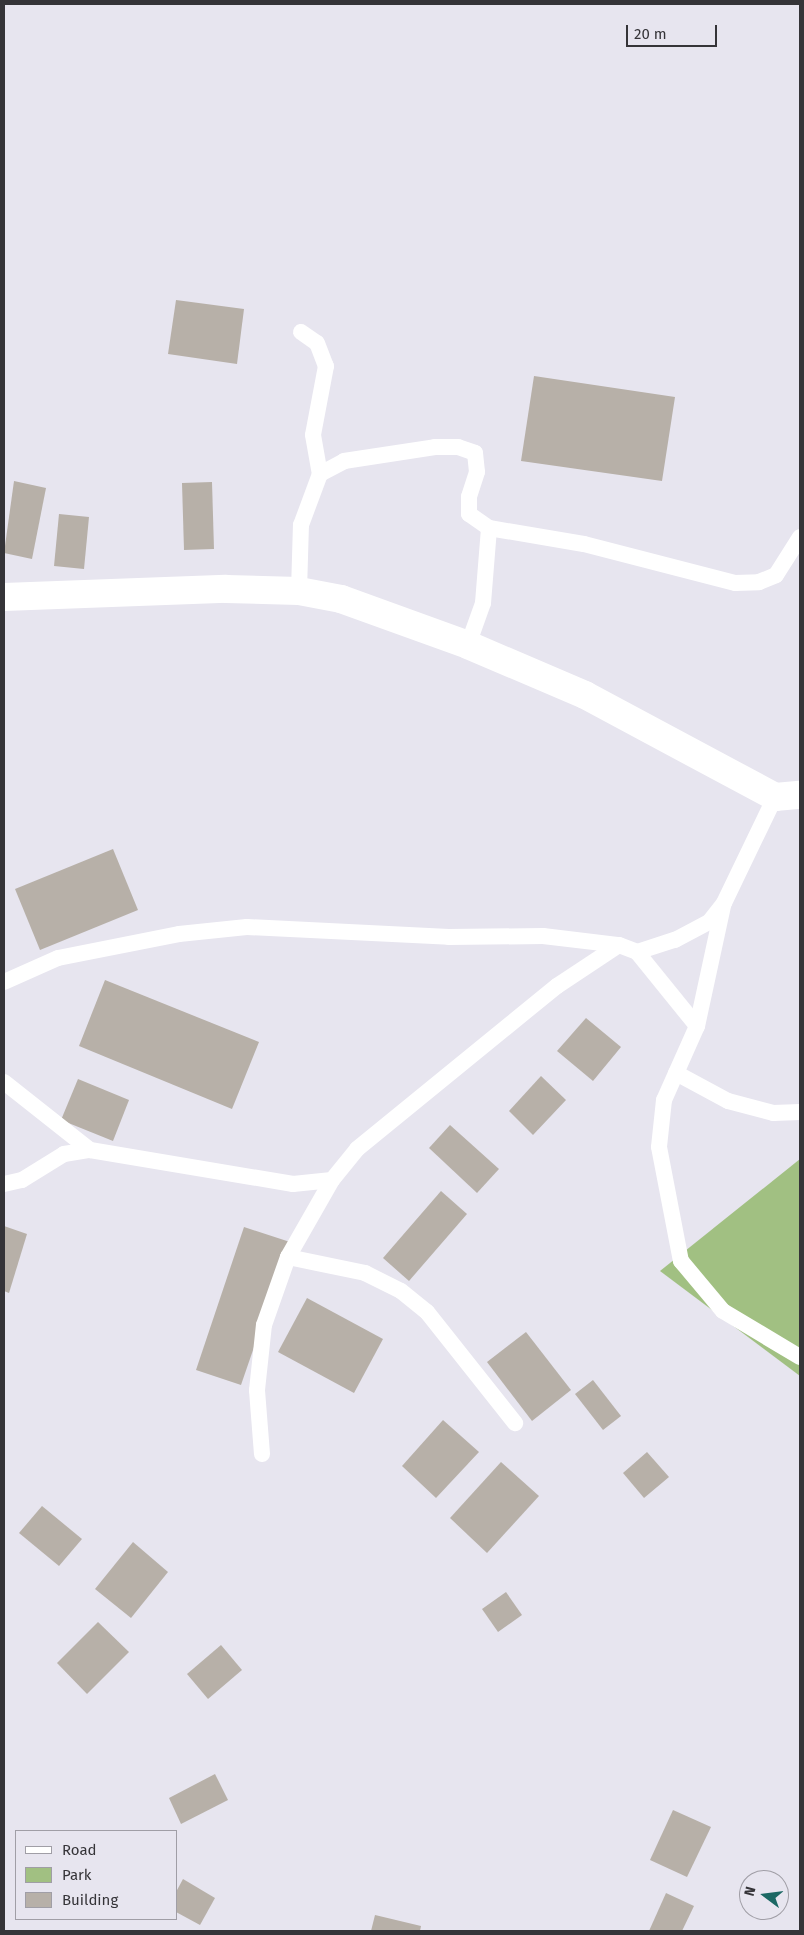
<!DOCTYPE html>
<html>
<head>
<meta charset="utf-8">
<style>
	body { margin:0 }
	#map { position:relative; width:804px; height:1935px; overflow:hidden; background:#e7e5ef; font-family:"Fira Sans",sans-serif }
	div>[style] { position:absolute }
	.green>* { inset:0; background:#a1c082 }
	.building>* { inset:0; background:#b7b0a8 }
	.service>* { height:16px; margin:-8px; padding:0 8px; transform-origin:8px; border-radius:8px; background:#fff }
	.minor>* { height:28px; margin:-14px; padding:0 14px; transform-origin:14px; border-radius:14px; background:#fff }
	span { translate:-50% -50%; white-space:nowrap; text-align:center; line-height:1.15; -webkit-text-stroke:4px #e7e5ef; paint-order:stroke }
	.frame { position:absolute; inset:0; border:5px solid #353438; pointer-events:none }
	.legend { position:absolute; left:15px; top:1830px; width:162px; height:90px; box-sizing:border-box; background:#e7e5ef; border:1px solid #a09ea6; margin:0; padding:6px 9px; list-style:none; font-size:15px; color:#353438 }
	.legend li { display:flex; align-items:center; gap:10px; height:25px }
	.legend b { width:25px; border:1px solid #a09ea6 }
	.north { position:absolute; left:739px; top:1870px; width:50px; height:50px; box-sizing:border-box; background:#e7e5ef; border:1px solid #a09ea6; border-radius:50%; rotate:285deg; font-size:14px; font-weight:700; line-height:20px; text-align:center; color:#353438 }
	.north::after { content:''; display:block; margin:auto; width:18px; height:22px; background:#1c6864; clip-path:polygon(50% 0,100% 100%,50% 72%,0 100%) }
	.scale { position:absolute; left:626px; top:25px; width:91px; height:22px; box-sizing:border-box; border:2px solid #353438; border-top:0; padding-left:6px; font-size:15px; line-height:18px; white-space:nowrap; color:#353438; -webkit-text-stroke:4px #e7e5ef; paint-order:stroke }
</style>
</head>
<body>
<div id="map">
	<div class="green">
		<div style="clip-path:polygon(800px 1159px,800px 1376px,660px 1271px)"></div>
	</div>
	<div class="building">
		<div style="clip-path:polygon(176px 300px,244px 309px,237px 364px,168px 354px)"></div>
		<div style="clip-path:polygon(534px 376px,675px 397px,662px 481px,521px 461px)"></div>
		<div style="clip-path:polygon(14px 481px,46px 488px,32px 559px,4px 553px)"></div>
		<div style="clip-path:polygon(212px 482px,214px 549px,184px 550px,182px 483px)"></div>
		<div style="clip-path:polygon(59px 514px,89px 517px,84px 569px,54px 566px)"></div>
		<div style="clip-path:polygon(113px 849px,138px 910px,40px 950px,15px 889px)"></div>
		<div style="clip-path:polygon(105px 980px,259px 1042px,232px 1109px,79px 1046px)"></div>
		<div style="clip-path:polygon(586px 1018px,621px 1047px,593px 1081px,557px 1051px)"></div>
		<div style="clip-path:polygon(541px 1076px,566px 1100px,533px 1135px,509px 1111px)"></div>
		<div style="clip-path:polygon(78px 1079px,129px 1100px,113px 1141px,61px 1120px)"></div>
		<div style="clip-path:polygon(450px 1125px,499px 1169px,477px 1193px,429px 1148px)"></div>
		<div style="clip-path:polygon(441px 1191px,467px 1214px,409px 1281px,383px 1258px)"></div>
		<div style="clip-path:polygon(4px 1226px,27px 1234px,9px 1293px,4px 1291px)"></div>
		<div style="clip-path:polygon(244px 1227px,290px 1242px,241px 1385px,196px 1370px)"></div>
		<div style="clip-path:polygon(307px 1298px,383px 1339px,354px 1393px,278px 1352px)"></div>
		<div style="clip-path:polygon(526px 1332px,571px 1390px,532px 1421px,487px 1362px)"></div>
		<div style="clip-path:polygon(593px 1380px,621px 1416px,603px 1430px,575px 1394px)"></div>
		<div style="clip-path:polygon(443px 1420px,479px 1452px,436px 1498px,402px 1466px)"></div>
		<div style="clip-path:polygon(647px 1452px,669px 1477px,644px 1498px,623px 1473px)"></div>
		<div style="clip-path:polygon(501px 1462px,539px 1496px,487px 1553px,450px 1518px)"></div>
		<div style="clip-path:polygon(42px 1506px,82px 1539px,59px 1566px,19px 1533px)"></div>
		<div style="clip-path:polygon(133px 1542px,168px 1572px,131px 1618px,95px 1589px)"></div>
		<div style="clip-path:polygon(506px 1592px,522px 1615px,498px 1632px,482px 1609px)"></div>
		<div style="clip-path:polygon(98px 1622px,129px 1652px,87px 1694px,57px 1663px)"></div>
		<div style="clip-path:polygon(221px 1645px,242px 1670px,208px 1699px,187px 1674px)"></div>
		<div style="clip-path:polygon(215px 1774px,228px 1800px,181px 1824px,169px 1798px)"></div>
		<div style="clip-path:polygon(673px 1810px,711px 1827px,687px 1877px,650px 1860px)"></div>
		<div style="clip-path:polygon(183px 1879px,215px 1898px,200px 1925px,176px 1912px,176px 1892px)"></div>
		<div style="clip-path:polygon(666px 1893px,694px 1906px,682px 1931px,649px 1931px)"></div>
		<div style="clip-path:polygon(375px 1915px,421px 1926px,420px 1931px,371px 1931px)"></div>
	</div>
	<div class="service">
		<div style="left:301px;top:332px;width:19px;rotate:35deg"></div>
		<div style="left:317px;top:343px;width:25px;rotate:69deg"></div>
		<div style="left:326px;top:366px;width:70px;rotate:100.7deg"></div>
		<div style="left:313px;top:435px;width:40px;rotate:80deg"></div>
		<div style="left:299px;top:591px;width:66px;rotate:-88.3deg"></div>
		<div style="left:301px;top:525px;width:54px;rotate:-69.6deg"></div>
		<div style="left:320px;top:474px;width:27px;rotate:-28deg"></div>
		<div style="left:344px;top:461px;width:92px;rotate:-8.7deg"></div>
		<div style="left:435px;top:447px;width:23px"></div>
		<div style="left:458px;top:447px;width:18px;rotate:19deg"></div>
		<div style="left:475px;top:453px;width:19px;rotate:84deg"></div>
		<div style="left:477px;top:472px;width:26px;rotate:108deg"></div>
		<div style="left:469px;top:497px;width:17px;rotate:90deg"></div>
		<div style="left:469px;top:514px;width:24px;rotate:35deg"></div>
		<div style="left:489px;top:528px;width:96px;rotate:9.6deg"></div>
		<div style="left:584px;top:544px;width:156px;rotate:14.5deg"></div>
		<div style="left:735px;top:583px;width:24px;rotate:-2deg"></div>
		<div style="left:759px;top:582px;width:18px;rotate:-22deg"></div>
		<div style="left:776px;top:575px;width:45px;rotate:-57.7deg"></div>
		<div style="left:468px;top:645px;width:45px;rotate:-70.3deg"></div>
		<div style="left:483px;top:603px;width:75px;rotate:-85.4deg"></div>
		<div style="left:723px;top:906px;width:123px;rotate:102.2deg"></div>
		<div style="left:697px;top:1026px;width:81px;rotate:114deg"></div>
		<div style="left:664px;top:1100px;width:47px;rotate:96.1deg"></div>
		<div style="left:659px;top:1147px;width:116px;rotate:79.1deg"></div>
		<div style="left:681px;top:1261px;width:65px;rotate:50deg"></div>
		<div style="left:723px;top:1311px;width:90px;rotate:30.9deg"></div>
		<div style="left:637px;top:952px;width:95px;rotate:51deg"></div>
		<div style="left:4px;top:982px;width:59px;rotate:-24deg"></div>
		<div style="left:58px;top:958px;width:123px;rotate:-11.2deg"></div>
		<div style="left:179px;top:934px;width:68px;rotate:-5.9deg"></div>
		<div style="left:247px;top:927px;width:202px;rotate:2.8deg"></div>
		<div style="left:449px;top:937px;width:94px;rotate:-0.6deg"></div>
		<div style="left:543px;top:936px;width:77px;rotate:6.8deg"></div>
		<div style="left:676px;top:1073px;width:59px;rotate:28.3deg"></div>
		<div style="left:728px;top:1101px;width:47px;rotate:14.9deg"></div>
		<div style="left:773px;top:1113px;width:27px;rotate:-2deg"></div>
		<div style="left:4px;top:1082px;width:110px;rotate:38.3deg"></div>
		<div style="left:4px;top:1184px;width:18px;rotate:-13deg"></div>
		<div style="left:22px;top:1180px;width:49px;rotate:-31.8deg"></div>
		<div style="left:64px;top:1154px;width:26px;rotate:-9deg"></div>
		<div style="left:90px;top:1150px;width:206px;rotate:9.5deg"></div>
		<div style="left:293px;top:1184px;width:39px;rotate:-6deg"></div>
		<div style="left:288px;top:1257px;width:79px;rotate:11.7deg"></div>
		<div style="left:365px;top:1273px;width:40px;rotate:26.6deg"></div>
		<div style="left:401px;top:1291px;width:33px;rotate:39deg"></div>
		<div style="left:427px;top:1312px;width:142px;rotate:51.6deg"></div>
		<div style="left:262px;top:1454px;width:64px;rotate:-94.5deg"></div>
		<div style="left:257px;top:1390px;width:65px;rotate:-83.9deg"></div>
		<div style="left:264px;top:1325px;width:72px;rotate:-70.6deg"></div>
		<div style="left:288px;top:1257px;width:89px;rotate:-60.3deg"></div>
		<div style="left:332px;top:1180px;width:40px;rotate:-51deg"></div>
		<div style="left:357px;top:1149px;width:258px;rotate:-39.2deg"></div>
		<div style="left:557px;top:986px;width:74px;rotate:-33.5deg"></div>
		<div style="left:619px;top:945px;width:19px;rotate:21deg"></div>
		<div style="left:637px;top:952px;width:40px;rotate:-18deg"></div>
		<div style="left:675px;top:940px;width:40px;rotate:-28deg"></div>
		<div style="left:710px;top:921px;width:23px;rotate:-52deg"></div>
		<div style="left:724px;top:903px;width:118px;rotate:-64.3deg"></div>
	</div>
	<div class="minor">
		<div style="left:4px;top:597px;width:222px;rotate:-2.1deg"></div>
		<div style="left:226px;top:589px;width:73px;rotate:1.6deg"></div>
		<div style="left:299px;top:591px;width:43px;rotate:10.8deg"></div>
		<div style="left:341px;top:599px;width:135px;rotate:19.9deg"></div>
		<div style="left:468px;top:645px;width:127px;rotate:23.1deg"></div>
		<div style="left:585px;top:695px;width:216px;rotate:28.2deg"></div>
		<div style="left:775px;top:797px;width:25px;rotate:-5deg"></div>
	</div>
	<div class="frame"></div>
	<ul class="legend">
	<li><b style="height:6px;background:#fff"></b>Road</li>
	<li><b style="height:14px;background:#a1c082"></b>Park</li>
	<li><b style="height:14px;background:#b7b0a8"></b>Building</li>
	</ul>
	<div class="north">N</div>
	<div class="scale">20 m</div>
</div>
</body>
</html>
